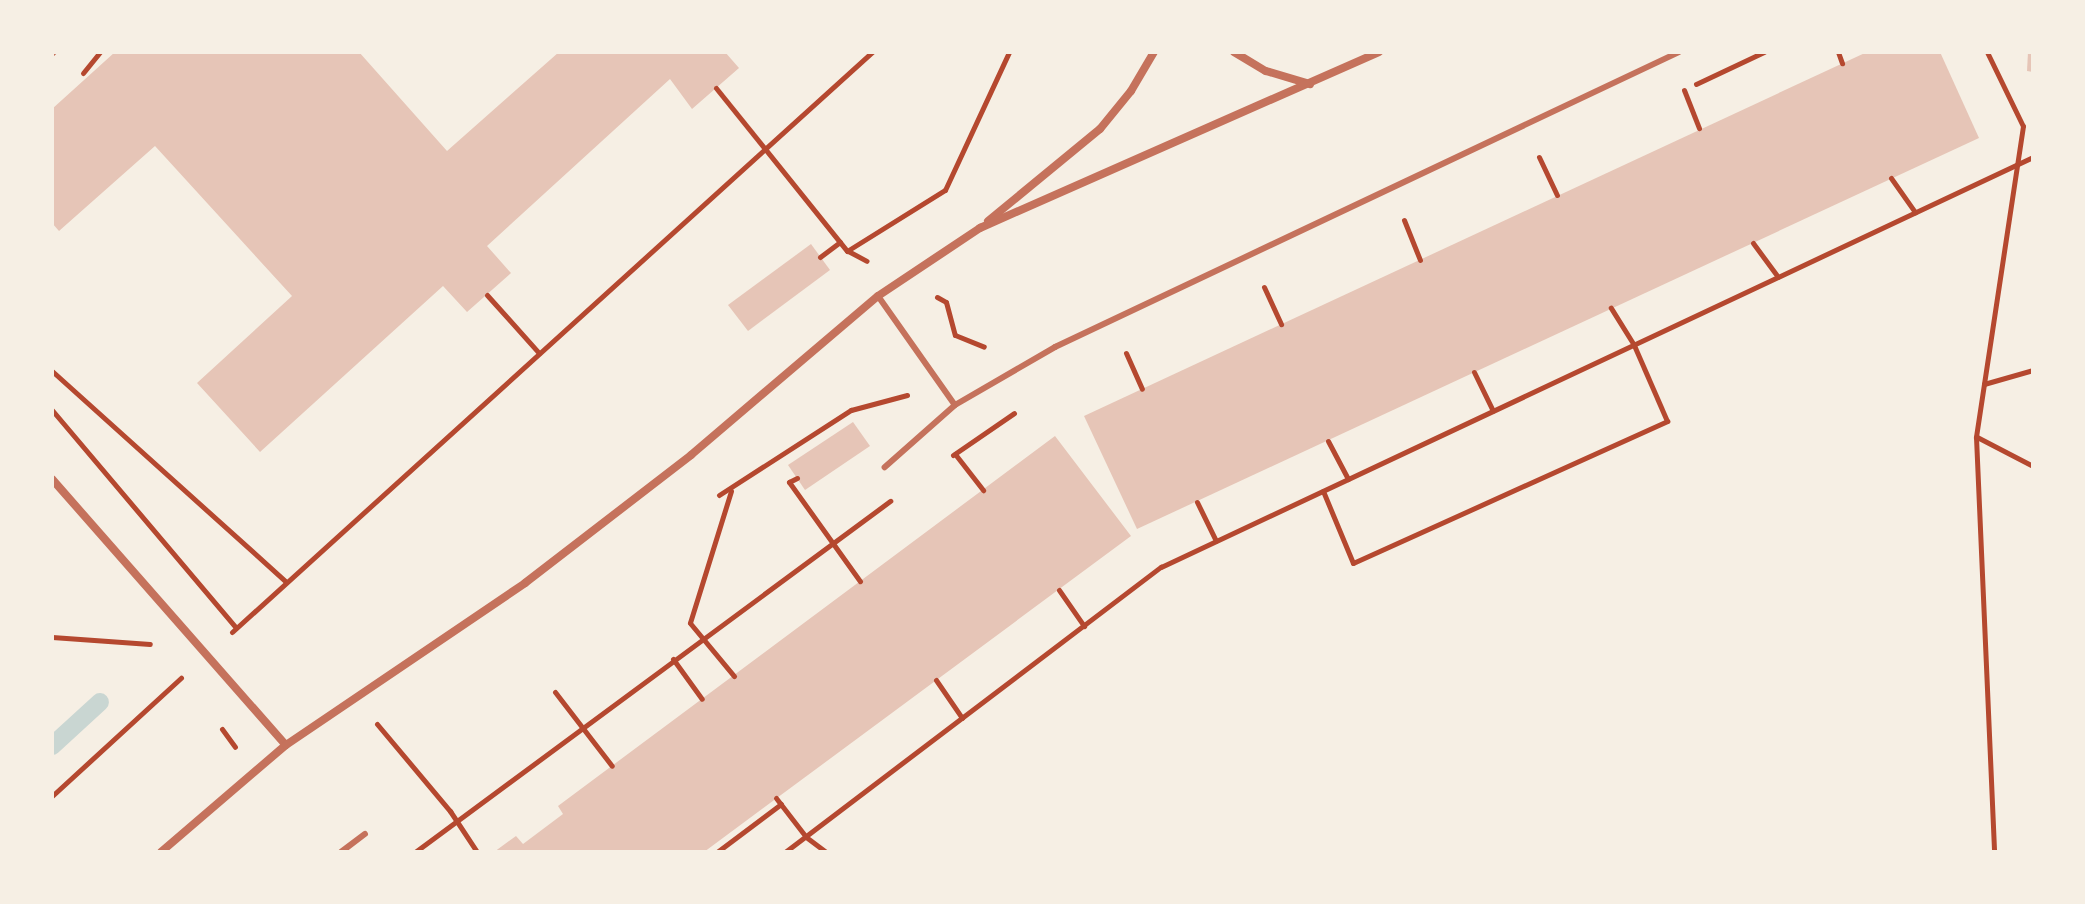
<!DOCTYPE html>
<html>
<head>
<meta charset="utf-8">
<style>
	body { margin:0 }
	#map { position:relative; width:2085px; height:904px; overflow:hidden; background:#f6efe4; font-family:Commissioner,sans-serif }
	div>[style] { position:absolute }
	.stream>* { height:18px; margin:-9px; padding:0 9px; transform-origin:9px; border-radius:9px; background:#c9d6d2 }
	.building>* { inset:0; background:#e6c5b7 }
	.path>* { height:5px; margin:-2.5px; padding:0 2.5px; transform-origin:2.5px; border-radius:2.5px; background:#b5482f }
	.service>* { height:6px; margin:-3px; padding:0 3px; transform-origin:3px; border-radius:3px; background:#c5725c }
	.minor>* { height:8px; margin:-4px; padding:0 4px; transform-origin:4px; border-radius:4px; background:#c5725c }
	span { translate:-50% -50%; white-space:nowrap; text-align:center; line-height:1.15; -webkit-text-stroke:6px #f6efe4; paint-order:stroke }
	.frame { position:absolute; inset:0; border:54px solid #f6efe4; pointer-events:none }
</style>
</head>
<body>
<div id="map">
	<div class="stream">
		<div style="left:52px;top:746px;width:65px;rotate:-42.5deg"></div>
	</div>
	<div class="building">
		<div style="clip-path:polygon(115px 52px,359px 52px,447px 151px,559px 52px,725px 52px,739px 68px,692px 109px,670px 79px,487px 246px,511px 273px,467px 312px,443px 286px,260px 452px,197px 383px,292px 296px,155px 146px,59px 231px,52px 223px,52px 109px)"></div>
		<div style="clip-path:polygon(1867px 52px,1940px 52px,1979px 138px,1137px 529px,1084px 416px)"></div>
		<div style="clip-path:polygon(2028px 52px,2033px 52px,2033px 72px,2027px 71px)"></div>
		<div style="clip-path:polygon(811px 244px,830px 270px,748px 331px,728px 305px)"></div>
		<div style="clip-path:polygon(853px 422px,870px 446px,805px 490px,788px 465px)"></div>
		<div style="clip-path:polygon(1055px 436px,1131px 536px,704px 852px,494px 852px,516px 836px,523px 844px,563px 814px,558px 806px)"></div>
	</div>
	<div class="path">
		<div style="left:1838px;top:52px;width:12px;rotate:70deg"></div>
		<div style="left:1987px;top:52px;width:82px;rotate:64.1deg"></div>
		<div style="left:2023px;top:126px;width:315px;rotate:98.6deg"></div>
		<div style="left:1976px;top:437px;width:415px;rotate:87.5deg"></div>
		<div style="left:83px;top:73px;width:27px;rotate:-51deg"></div>
		<div style="left:1696px;top:84px;width:75px;rotate:-25.2deg"></div>
		<div style="left:716px;top:88px;width:209px;rotate:51.2deg"></div>
		<div style="left:847px;top:251px;width:115px;rotate:-31.9deg"></div>
		<div style="left:945px;top:190px;width:152px;rotate:-65.1deg"></div>
		<div style="left:1684px;top:90px;width:41px;rotate:68.5deg"></div>
		<div style="left:1539px;top:157px;width:42px;rotate:64.7deg"></div>
		<div style="left:1891px;top:178px;width:42px;rotate:54.8deg"></div>
		<div style="left:1404px;top:220px;width:43px;rotate:68.2deg"></div>
		<div style="left:1753px;top:243px;width:42px;rotate:53.7deg"></div>
		<div style="left:848px;top:251px;width:21px;rotate:28deg"></div>
		<div style="left:820px;top:257px;width:25px;rotate:-37deg"></div>
		<div style="left:1264px;top:287px;width:41px;rotate:65.3deg"></div>
		<div style="left:487px;top:295px;width:78px;rotate:48.1deg"></div>
		<div style="left:937px;top:297px;width:10px;rotate:29deg"></div>
		<div style="left:946px;top:302px;width:34px;rotate:75deg"></div>
		<div style="left:955px;top:335px;width:31px;rotate:22deg"></div>
		<div style="left:1126px;top:353px;width:39px;rotate:66deg"></div>
		<div style="left:52px;top:371px;width:315px;rotate:42deg"></div>
		<div style="left:1474px;top:372px;width:43px;rotate:64deg"></div>
		<div style="left:1984px;top:384px;width:51px;rotate:-15.9deg"></div>
		<div style="left:52px;top:410px;width:285px;rotate:49.8deg"></div>
		<div style="left:1977px;top:437px;width:63px;rotate:27.4deg"></div>
		<div style="left:1328px;top:441px;width:43px;rotate:62.2deg"></div>
		<div style="left:955px;top:454px;width:46px;rotate:52.1deg"></div>
		<div style="left:953px;top:455px;width:74px;rotate:-34.5deg"></div>
		<div style="left:797px;top:478px;width:9px;rotate:153deg"></div>
		<div style="left:789px;top:482px;width:122px;rotate:54.4deg"></div>
		<div style="left:731px;top:491px;width:138px;rotate:107.3deg"></div>
		<div style="left:690px;top:623px;width:69px;rotate:50.3deg"></div>
		<div style="left:1323px;top:491px;width:78px;rotate:67.4deg"></div>
		<div style="left:1353px;top:563px;width:345px;rotate:-24.3deg"></div>
		<div style="left:1667px;top:421px;width:83px;rotate:-113.5deg"></div>
		<div style="left:1634px;top:345px;width:44px;rotate:-121.9deg"></div>
		<div style="left:719px;top:495px;width:157px;rotate:-32.8deg"></div>
		<div style="left:851px;top:410px;width:58px;rotate:-15deg"></div>
		<div style="left:1197px;top:502px;width:43px;rotate:64deg"></div>
		<div style="left:1059px;top:590px;width:44px;rotate:55.2deg"></div>
		<div style="left:232px;top:632px;width:864px;rotate:-42.18deg"></div>
		<div style="left:52px;top:637px;width:98px;rotate:4.1deg"></div>
		<div style="left:673px;top:659px;width:49px;rotate:54.1deg"></div>
		<div style="left:936px;top:680px;width:46px;rotate:55.6deg"></div>
		<div style="left:555px;top:692px;width:93px;rotate:52.4deg"></div>
		<div style="left:377px;top:724px;width:114px;rotate:50deg"></div>
		<div style="left:450px;top:811px;width:49px;rotate:56.6deg"></div>
		<div style="left:222px;top:729px;width:22px;rotate:54deg"></div>
		<div style="left:52px;top:796px;width:175px;rotate:-42.5deg"></div>
		<div style="left:776px;top:798px;width:49px;rotate:52.4deg"></div>
		<div style="left:806px;top:837px;width:25px;rotate:37deg"></div>
		<div style="left:415px;top:852px;width:591px;rotate:-36.46deg"></div>
		<div style="left:717px;top:852px;width:80px;rotate:-36.9deg"></div>
		<div style="left:785px;top:852px;width:472px;rotate:-37.2deg"></div>
		<div style="left:1161px;top:567px;width:964px;rotate:-25.18deg"></div>
	</div>
	<div class="service">
		<div style="left:52px;top:54px;width:3px;rotate:-45deg"></div>
		<div style="left:878px;top:296px;width:133px;rotate:54.8deg"></div>
		<div style="left:955px;top:405px;width:94px;rotate:138.5deg"></div>
		<div style="left:955px;top:405px;width:116px;rotate:-30.1deg"></div>
		<div style="left:1055px;top:347px;width:690px;rotate:-25.3deg"></div>
		<div style="left:341px;top:852px;width:30px;rotate:-37deg"></div>
	</div>
	<div class="minor">
		<div style="left:1234px;top:52px;width:37px;rotate:31deg"></div>
		<div style="left:1266px;top:71px;width:46px;rotate:16.5deg"></div>
		<div style="left:988px;top:221px;width:145px;rotate:-39.4deg"></div>
		<div style="left:1100px;top:129px;width:49px;rotate:-50.8deg"></div>
		<div style="left:1131px;top:91px;width:45px;rotate:-59.5deg"></div>
		<div style="left:52px;top:479px;width:354px;rotate:48.7deg"></div>
		<div style="left:161px;top:852px;width:165px;rotate:-40.6deg"></div>
		<div style="left:286px;top:745px;width:289px;rotate:-34.1deg"></div>
		<div style="left:525px;top:583px;width:210px;rotate:-37.6deg"></div>
		<div style="left:691px;top:455px;width:245px;rotate:-40.4deg"></div>
		<div style="left:878px;top:296px;width:123px;rotate:-33.7deg"></div>
		<div style="left:980px;top:228px;width:436px;rotate:-23.8deg"></div>
	</div>
	<div class="frame"></div>
</div>
</body>
</html>
